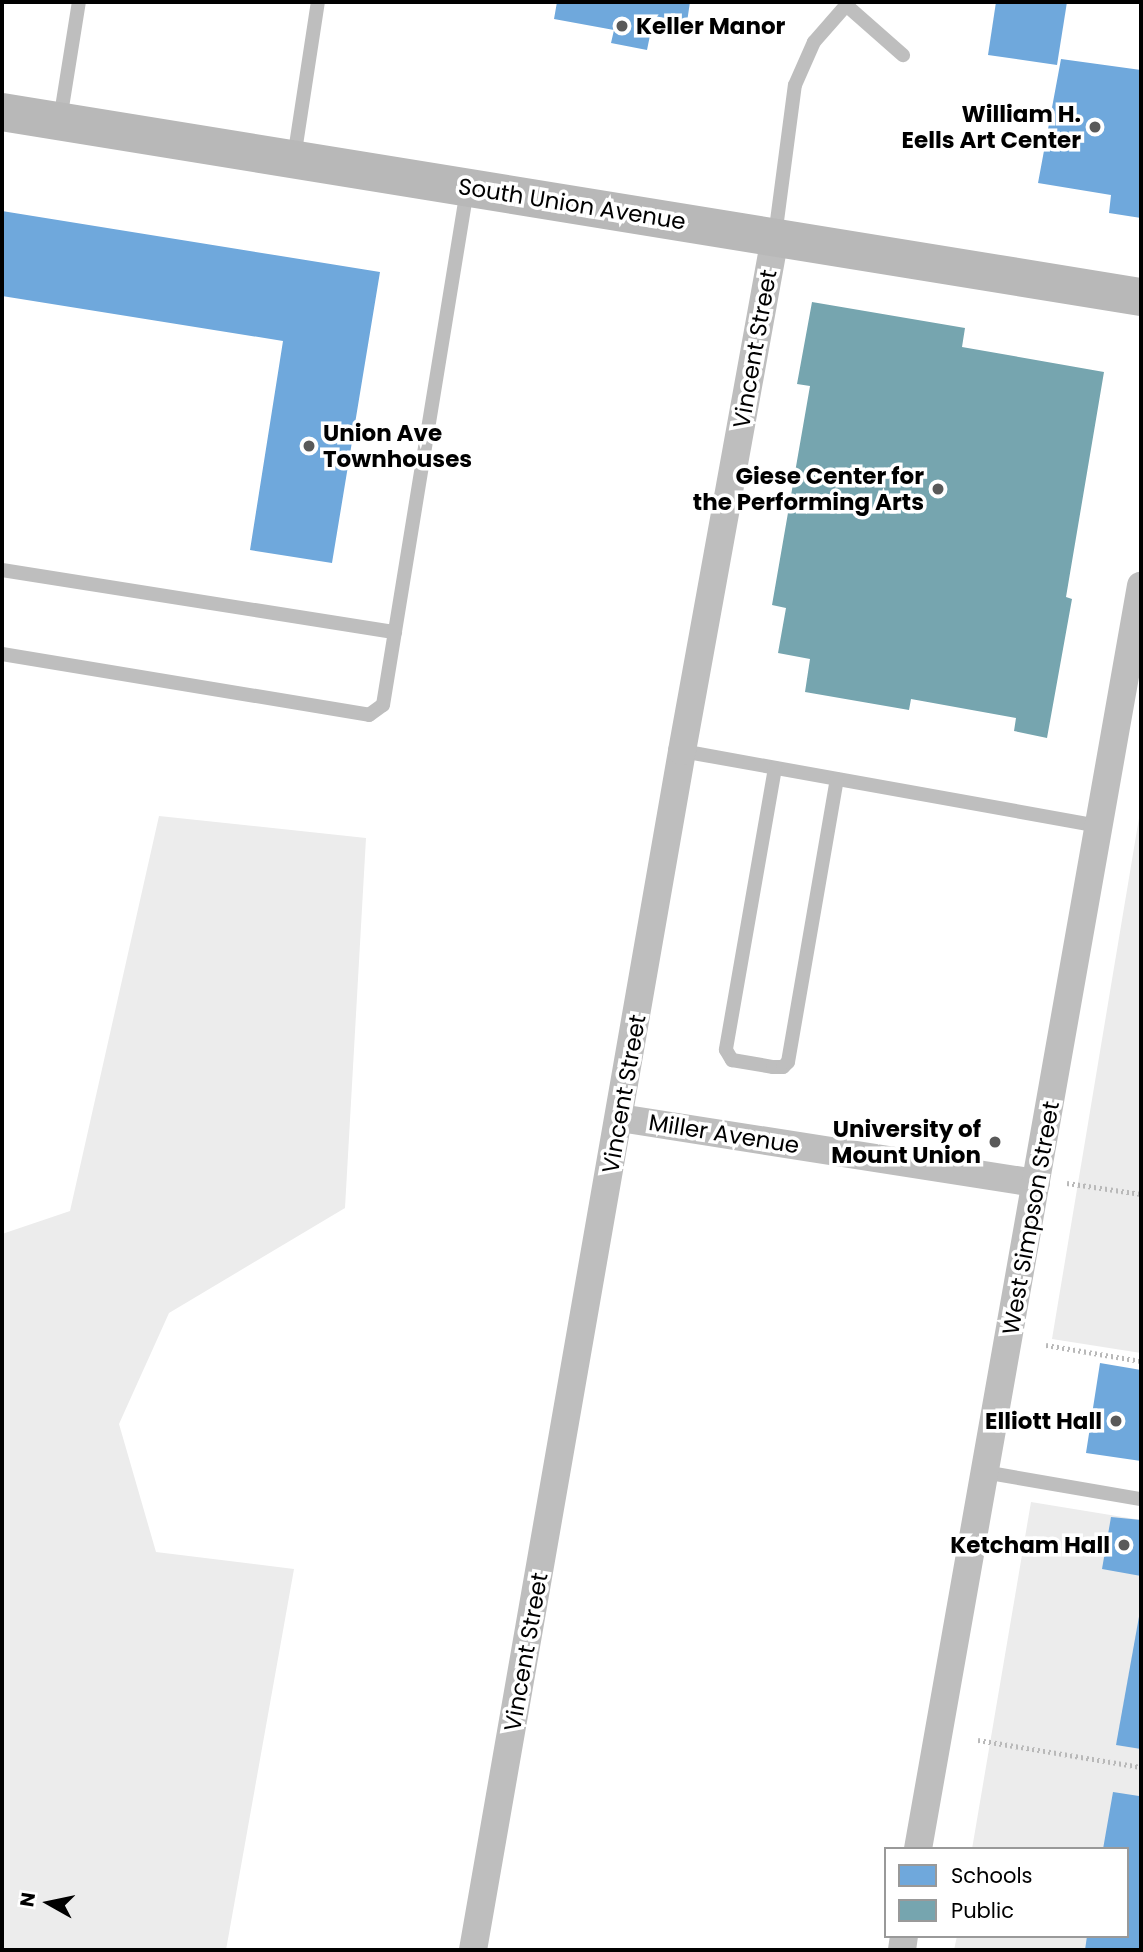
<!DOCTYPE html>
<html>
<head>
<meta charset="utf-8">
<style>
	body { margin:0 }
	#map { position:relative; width:1143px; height:1952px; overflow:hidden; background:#fff; font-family:Poppins,sans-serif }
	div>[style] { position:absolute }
	.green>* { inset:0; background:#ececec }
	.schools>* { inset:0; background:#6fa8dc }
	.public>* { inset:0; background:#76a5af }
	.path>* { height:4.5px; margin-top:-2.25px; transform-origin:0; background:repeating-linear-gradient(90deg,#b9b9b9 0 2px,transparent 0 5.5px) }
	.service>* { height:14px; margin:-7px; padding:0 7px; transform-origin:7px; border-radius:7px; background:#bebebe }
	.minor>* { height:28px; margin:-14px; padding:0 14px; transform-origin:14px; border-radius:14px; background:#bebebe }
	.secondary>* { height:38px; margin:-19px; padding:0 19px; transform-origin:19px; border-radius:19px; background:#b8b8b8 }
	.dots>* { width:19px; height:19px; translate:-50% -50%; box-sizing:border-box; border:4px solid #fff; border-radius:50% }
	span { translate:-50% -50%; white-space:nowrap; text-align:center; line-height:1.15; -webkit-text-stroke:7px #fff; paint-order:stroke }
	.poi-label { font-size:23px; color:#000; font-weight:700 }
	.left { translate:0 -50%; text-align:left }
	.right { translate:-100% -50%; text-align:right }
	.street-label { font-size:23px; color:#000 }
	.frame { position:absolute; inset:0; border:4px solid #000; pointer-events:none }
	.legend { position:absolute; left:884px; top:1847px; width:245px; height:91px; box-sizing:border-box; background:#fff; border:2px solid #999; margin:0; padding:9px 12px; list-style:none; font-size:21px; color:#000 }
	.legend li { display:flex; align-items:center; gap:14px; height:35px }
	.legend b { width:35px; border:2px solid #999 }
	.north { position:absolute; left:14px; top:1868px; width:70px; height:70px; -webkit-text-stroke:5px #fff; paint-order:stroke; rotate:279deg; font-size:19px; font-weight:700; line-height:28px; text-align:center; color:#000 }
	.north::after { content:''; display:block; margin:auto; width:24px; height:32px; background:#000; clip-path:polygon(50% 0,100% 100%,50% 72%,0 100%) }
</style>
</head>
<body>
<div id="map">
	<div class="green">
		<div style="clip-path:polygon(1141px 806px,1141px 1353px,1052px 1339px)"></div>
		<div style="clip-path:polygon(159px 816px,366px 838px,345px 1208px,169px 1313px,119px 1424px,156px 1552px,294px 1569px,226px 1950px,2px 1950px,2px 1234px,70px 1211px)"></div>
		<div style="clip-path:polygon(1031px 1502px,1141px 1520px,1141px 1950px,954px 1950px,957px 1936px,1127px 1936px,1127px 1849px,972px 1849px)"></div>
	</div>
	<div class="schools">
		<div style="clip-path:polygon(557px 2px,690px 2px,687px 22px,654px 16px,647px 50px,611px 43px,614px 30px,554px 19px)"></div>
		<div style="clip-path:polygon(996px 2px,1067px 2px,1057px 65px,988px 55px)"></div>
		<div style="clip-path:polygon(1061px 59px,1141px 70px,1141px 218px,1109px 213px,1111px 195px,1038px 183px)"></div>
		<div style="clip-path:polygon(2px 211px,380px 272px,332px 563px,250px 550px,283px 341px,2px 296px)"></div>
		<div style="clip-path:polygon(1100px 1363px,1141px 1370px,1141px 1461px,1086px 1453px)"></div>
		<div style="clip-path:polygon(1111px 1517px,1141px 1520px,1141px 1576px,1102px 1569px)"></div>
		<div style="clip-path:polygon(1140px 1611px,1141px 1611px,1141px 1749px,1116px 1745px)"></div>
		<div style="clip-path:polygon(1140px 1790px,1141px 1950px,1085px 1950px,1087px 1936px,1127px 1936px,1127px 1849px,1103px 1849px,1113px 1792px,1139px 1796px)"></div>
	</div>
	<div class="public">
		<div style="clip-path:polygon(812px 302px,965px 328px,962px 347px,1104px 372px,1066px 597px,1072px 599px,1047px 738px,1014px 731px,1016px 718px,911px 699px,909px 710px,805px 692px,810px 659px,778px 653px,786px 608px,772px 605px,810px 386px,797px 384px)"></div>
	</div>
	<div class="path">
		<div style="left:1067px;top:1183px;width:75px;rotate:8.5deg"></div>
		<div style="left:1046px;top:1345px;width:96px;rotate:9.6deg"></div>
		<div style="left:978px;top:1740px;width:165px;rotate:9.4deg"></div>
	</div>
	<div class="service">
		<div style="left:846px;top:5px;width:76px;rotate:41.3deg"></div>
		<div style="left:60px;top:120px;width:120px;rotate:-80.9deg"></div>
		<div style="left:294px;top:158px;width:158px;rotate:-81.3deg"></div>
		<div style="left:775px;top:236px;width:152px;rotate:-82.5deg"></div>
		<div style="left:795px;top:85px;width:47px;rotate:-66.2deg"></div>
		<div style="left:814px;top:42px;width:53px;rotate:-48.8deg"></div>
		<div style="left:2px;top:570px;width:398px;rotate:9deg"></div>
		<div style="left:2px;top:654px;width:372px;rotate:9.4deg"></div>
		<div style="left:369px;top:715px;width:17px;rotate:-36deg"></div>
		<div style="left:383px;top:705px;width:522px;rotate:-80.74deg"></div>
		<div style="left:682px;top:751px;width:424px;rotate:10.2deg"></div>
		<div style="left:775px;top:768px;width:286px;rotate:99.9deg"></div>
		<div style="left:726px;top:1050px;width:12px;rotate:59deg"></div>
		<div style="left:732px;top:1060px;width:42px;rotate:9.7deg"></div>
		<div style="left:773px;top:1067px;width:10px"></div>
		<div style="left:783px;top:1067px;width:7px;rotate:-45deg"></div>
		<div style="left:788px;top:1062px;width:287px;rotate:-80.2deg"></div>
		<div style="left:984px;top:1472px;width:159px;rotate:9.8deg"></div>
	</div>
	<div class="minor">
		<div style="left:620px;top:1118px;width:421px;rotate:8.9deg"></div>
		<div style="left:918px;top:1849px;width:1283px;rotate:-79.99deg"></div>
		<div style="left:473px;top:1950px;width:1217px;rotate:-80.11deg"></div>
		<div style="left:682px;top:751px;width:522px;rotate:-79.74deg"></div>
		<div style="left:902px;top:1950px;width:14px;rotate:-82deg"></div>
	</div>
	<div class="secondary">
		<div style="left:2px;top:112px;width:1154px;rotate:9.23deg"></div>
	</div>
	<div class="dots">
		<div style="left:622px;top:26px;background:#595959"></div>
		<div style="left:1095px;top:127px;background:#595959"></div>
		<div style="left:309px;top:446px;background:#595959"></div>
		<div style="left:938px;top:489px;background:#595959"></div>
		<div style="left:995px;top:1142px;background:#595959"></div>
		<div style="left:1116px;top:1421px;background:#595959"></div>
		<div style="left:1124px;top:1545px;background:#595959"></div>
	</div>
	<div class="poi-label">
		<span class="left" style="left:636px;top:26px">Keller Manor</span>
		<span class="right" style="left:1081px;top:127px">William H.<br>Eells Art Center</span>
		<span class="left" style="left:323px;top:446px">Union Ave<br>Townhouses</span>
		<span class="right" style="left:924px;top:489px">Giese Center for<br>the Performing Arts</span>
		<span class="right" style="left:981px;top:1142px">University of<br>Mount Union</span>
		<span class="right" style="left:1102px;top:1421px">Elliott Hall</span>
		<span class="right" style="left:1110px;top:1545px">Ketcham Hall</span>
	</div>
	<div class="street-label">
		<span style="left:572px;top:204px;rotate:9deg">South Union Avenue</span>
		<span style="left:755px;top:349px;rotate:-80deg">Vincent Street</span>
		<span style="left:624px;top:1094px;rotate:-80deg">Vincent Street</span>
		<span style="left:724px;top:1134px;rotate:9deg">Miller Avenue</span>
		<span style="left:1031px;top:1218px;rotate:-80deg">West Simpson Street</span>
		<span style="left:526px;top:1652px;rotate:-80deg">Vincent Street</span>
	</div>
	<div class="frame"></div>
	<ul class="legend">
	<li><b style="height:19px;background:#6fa8dc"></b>Schools</li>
	<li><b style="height:19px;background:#76a5af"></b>Public</li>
	</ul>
	<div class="north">N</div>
</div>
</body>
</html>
